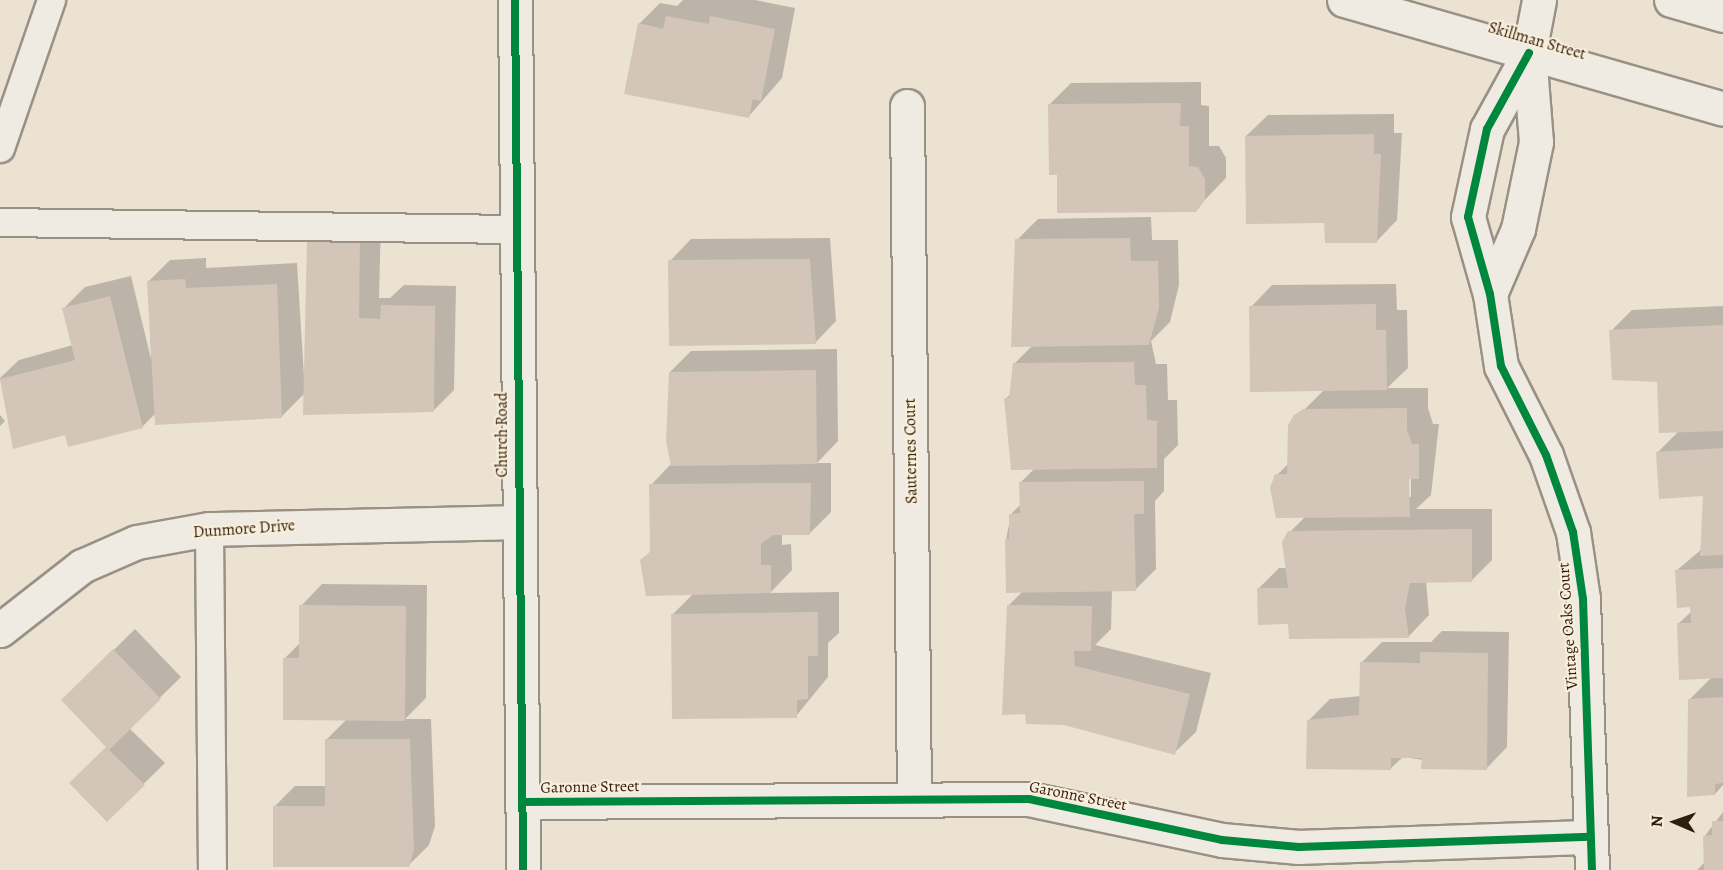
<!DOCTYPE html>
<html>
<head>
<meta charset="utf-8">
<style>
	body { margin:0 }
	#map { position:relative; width:1723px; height:870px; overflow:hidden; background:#ece2d2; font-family:Alegreya,serif }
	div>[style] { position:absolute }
	.shadow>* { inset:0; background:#0003 }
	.building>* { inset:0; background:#d4c5b9 }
	.roads { filter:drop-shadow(2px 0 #999186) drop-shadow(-2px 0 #999186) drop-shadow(0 2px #999186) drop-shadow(0 -2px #999186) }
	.lane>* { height:27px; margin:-13.5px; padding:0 13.5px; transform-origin:13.5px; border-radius:13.5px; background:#efeae2 }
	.street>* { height:33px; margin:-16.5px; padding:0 16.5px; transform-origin:16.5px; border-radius:16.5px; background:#efeae2 }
	.secondary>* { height:33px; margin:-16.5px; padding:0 16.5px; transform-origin:16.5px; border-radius:16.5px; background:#efeae2 }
	.cycleway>* { height:8px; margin:-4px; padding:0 4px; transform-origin:4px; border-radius:4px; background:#00873e }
	span { translate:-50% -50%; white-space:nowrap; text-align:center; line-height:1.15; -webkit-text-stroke:4.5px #f9eedb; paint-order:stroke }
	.street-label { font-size:16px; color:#301d0b }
	.north { position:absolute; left:1645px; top:792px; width:60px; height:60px; -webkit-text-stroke:4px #f9eedb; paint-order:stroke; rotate:272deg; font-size:16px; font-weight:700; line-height:24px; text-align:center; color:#301d0b }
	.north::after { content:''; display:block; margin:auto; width:21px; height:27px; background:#301d0b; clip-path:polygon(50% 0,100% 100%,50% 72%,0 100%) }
</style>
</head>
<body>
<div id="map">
	<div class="shadow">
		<div style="clip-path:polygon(683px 0,755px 0,795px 8px,782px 78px,749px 116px,639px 24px,660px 3px,677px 6px)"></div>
		<div style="clip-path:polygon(1201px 82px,1201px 105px,1209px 106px,1209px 146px,1219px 146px,1226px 158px,1226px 178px,1195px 210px,1058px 173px,1050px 104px,1071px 83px)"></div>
		<div style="clip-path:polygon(1394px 114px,1394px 133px,1402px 133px,1397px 220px,1376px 242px,1326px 222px,1246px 136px,1268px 115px)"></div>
		<div style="clip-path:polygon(1151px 217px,1152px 240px,1178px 240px,1179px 285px,1170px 322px,1151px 341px,1156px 364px,1167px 364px,1168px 400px,1177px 400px,1178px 445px,1164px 459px,1164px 491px,1155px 501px,1156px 569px,1135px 590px,1112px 590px,1111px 629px,1095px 645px,1211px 673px,1196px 732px,1174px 753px,1064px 724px,1008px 606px,1023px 591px,1006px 540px,1011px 514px,1021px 504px,1021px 482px,1035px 468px,1005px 399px,1012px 393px,1014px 364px,1033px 345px,1017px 240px,1038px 219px)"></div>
		<div style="clip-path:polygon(381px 219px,379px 298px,390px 298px,404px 285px,456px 286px,454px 390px,433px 411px,304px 413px,305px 393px,281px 417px,156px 413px,142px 427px,66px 434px,14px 447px,0 378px,19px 360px,73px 345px,64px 308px,85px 287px,131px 276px,151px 359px,149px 281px,170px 260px,206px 258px,206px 268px,297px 263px,305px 393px,308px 240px)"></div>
		<div style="clip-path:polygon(830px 238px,836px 321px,815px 343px,670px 261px,691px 239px)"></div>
		<div style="clip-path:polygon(evenodd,1396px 284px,1397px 310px,1407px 310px,1408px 368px,1387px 388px,1428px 388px,1428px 408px,1433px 424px,1439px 424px,1431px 495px,1416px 509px,1492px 509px,1492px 560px,1471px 581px,1426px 581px,1429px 615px,1408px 637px,1290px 623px,1258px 589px,1279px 568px,1287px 568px,1290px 532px,1305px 517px,1277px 475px,1289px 463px,1304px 410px,1324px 390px,1251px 307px,1272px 285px,1396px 284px,1408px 471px,1411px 471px,1411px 497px,1408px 497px,1408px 471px)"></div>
		<div style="clip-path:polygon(1723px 306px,1723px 785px,1715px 794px,1690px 699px,1712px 677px,1678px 624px,1692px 611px,1676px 571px,1702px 549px,1705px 495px,1657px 453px,1679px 431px,1659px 380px,1611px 331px,1632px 310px)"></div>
		<div style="clip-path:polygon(837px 349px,838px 441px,817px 463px,831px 463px,831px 512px,810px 533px,782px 533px,782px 545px,791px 544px,792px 570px,770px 593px,839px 592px,839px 633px,828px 643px,828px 677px,796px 716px,672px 615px,694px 593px,647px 594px,641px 561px,651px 551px,651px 485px,672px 463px,670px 372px,691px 351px)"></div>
		<div style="clip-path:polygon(0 415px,5px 421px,0 426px)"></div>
		<div style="clip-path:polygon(322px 584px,427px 585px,426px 698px,405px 719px,431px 719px,435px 826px,429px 845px,408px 866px,274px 807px,295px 786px,326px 786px,326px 740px,347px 719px,284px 659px,300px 643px,301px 606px)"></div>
		<div style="clip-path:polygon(135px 629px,181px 677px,129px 728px,165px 763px,107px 820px,108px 747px,63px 700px)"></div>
		<div style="clip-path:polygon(1442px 631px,1509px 632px,1507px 747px,1486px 769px,1403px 757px,1390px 769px,1309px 720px,1330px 699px,1361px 696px,1361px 663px,1382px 642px,1431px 642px)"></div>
		<div style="clip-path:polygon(1723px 812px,1723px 870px,1697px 870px,1705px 862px,1704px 837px)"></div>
	</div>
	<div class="building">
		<div style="clip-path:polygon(666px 16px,709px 24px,710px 16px,775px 29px,761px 101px,753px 99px,749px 118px,624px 94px,638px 23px,663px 29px)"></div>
		<div style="clip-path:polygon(1181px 103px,1180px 126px,1189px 126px,1189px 166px,1198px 167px,1205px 179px,1205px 200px,1196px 212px,1057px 213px,1057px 175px,1049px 175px,1048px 104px)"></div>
		<div style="clip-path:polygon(1374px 134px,1374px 154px,1381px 154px,1377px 243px,1325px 243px,1324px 223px,1246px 224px,1245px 136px)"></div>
		<div style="clip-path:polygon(1130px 238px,1131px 261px,1158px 261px,1159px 307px,1149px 345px,1011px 347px,1015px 239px)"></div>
		<div style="clip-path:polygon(307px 239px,360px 240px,359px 318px,380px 319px,381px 305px,435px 306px,434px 412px,303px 415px)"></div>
		<div style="clip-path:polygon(810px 259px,816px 344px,669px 346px,668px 260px)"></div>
		<div style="clip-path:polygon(185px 279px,186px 288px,277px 284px,282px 418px,155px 425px,147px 281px)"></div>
		<div style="clip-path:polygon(110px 296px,143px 428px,68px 447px,65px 435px,13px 449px,0 379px,75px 360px,62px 308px)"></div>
		<div style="clip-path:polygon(1376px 304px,1376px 330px,1386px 330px,1387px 390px,1250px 392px,1249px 306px)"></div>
		<div style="clip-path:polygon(1723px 325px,1723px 431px,1659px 433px,1657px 382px,1612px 380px,1609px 330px)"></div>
		<div style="clip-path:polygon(1134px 362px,1135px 385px,1146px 385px,1147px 420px,1157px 421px,1157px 468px,1011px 470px,1004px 398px,1009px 398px,1013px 363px)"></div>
		<div style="clip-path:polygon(816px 370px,817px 464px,671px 466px,666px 441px,669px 372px)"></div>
		<div style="clip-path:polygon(1407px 408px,1407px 430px,1412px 444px,1419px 444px,1419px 479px,1409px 479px,1410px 517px,1276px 518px,1270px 488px,1275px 474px,1287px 474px,1288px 425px,1294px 415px,1303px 409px)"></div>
		<div style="clip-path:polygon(1723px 448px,1723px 555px,1700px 556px,1703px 496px,1659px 499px,1656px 452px)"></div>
		<div style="clip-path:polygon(1144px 481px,1144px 514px,1134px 514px,1136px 591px,1006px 593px,1005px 539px,1009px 539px,1009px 514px,1020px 513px,1019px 482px)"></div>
		<div style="clip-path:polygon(811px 483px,810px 535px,773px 535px,761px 544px,761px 565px,771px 565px,771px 593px,646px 596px,640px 560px,650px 552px,649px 484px)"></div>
		<div style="clip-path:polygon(1472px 529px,1472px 582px,1410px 583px,1405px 609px,1409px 638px,1289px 639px,1288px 624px,1258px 625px,1257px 588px,1288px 588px,1282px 542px,1288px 531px)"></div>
		<div style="clip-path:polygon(1723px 568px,1723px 678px,1679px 680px,1677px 623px,1691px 623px,1690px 607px,1677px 608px,1675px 570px)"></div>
		<div style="clip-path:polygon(299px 605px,406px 606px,405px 721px,283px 720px,283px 658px,299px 658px)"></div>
		<div style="clip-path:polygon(1007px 605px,1092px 606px,1091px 651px,1074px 651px,1075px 666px,1190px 694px,1175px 755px,1064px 725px,1026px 724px,1025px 714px,1002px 715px)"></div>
		<div style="clip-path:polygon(818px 612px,818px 656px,808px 656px,808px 699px,797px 700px,797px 718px,672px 719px,671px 614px)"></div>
		<div style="clip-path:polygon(113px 649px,161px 699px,109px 750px,145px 785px,107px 822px,69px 783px,106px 747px,61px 700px)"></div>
		<div style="clip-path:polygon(1420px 652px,1488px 653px,1487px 770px,1421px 769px,1422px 758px,1391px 758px,1391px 770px,1306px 769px,1307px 720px,1359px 715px,1360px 662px,1420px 663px)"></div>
		<div style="clip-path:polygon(1723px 697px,1723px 783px,1715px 784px,1715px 795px,1687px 797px,1688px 699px)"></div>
		<div style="clip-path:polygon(325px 739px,410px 739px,414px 849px,409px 867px,273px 867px,273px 806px,325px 806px)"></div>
		<div style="clip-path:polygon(1712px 821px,1723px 821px,1723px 870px,1704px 870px,1703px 836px,1712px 835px)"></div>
	</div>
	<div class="roads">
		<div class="lane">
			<div style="left:0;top:148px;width:157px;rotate:-71deg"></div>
			<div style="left:0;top:222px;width:514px;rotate:0.78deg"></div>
			<div style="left:209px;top:529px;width:341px;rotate:89.5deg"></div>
		</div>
		<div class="street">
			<div style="left:1529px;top:53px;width:87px;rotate:118.9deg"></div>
			<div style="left:1487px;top:129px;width:90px;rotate:102.2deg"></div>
			<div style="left:1468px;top:217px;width:80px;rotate:74.1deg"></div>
			<div style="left:1490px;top:294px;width:73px;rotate:81.3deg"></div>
			<div style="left:1501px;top:366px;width:100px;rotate:63.2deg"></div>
			<div style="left:1546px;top:455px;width:82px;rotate:70.7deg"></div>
			<div style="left:1573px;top:532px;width:68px;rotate:81.5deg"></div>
			<div style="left:1583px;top:599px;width:271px;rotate:88.1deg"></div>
			<div style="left:907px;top:106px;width:689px;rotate:89.42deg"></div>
			<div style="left:1490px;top:294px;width:71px;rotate:-66.7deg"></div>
			<div style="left:1518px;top:229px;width:89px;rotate:-78.3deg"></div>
			<div style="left:1536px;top:142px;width:89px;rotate:-94.5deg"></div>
			<div style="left:0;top:630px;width:104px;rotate:-38deg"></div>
			<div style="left:82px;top:566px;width:60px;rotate:-23.6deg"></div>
			<div style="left:137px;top:542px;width:73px;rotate:-10.2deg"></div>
			<div style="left:209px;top:529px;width:307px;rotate:-1.3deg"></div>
			<div style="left:522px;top:802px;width:507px;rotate:-0.34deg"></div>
			<div style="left:1029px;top:799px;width:197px;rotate:12deg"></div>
			<div style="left:1222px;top:840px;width:77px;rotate:5.2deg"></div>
			<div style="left:1299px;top:847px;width:291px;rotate:-2deg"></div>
		</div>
		<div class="secondary">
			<div style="left:515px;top:0;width:870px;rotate:89.47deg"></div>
			<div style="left:1344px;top:0;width:394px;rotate:16deg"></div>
			<div style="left:1671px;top:0;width:54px;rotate:16.1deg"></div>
			<div style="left:1529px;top:53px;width:54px;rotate:-79.3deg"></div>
		</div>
	</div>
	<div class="cycleway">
		<div style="left:515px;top:0;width:870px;rotate:89.47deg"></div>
		<div style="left:1529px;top:53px;width:87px;rotate:118.9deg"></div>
		<div style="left:1487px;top:129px;width:90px;rotate:102.2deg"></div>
		<div style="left:1468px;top:217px;width:80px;rotate:74.1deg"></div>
		<div style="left:1490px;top:294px;width:73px;rotate:81.3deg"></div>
		<div style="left:1501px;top:366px;width:100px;rotate:63.2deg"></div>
		<div style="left:1546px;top:455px;width:82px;rotate:70.7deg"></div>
		<div style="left:1573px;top:532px;width:68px;rotate:81.5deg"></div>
		<div style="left:1583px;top:599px;width:271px;rotate:88.1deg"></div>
		<div style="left:522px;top:802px;width:507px;rotate:-0.34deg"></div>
		<div style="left:1029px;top:799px;width:197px;rotate:12deg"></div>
		<div style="left:1222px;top:840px;width:77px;rotate:5.2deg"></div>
		<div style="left:1299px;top:847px;width:291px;rotate:-2deg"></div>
	</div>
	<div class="street-label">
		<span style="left:1537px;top:41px;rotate:16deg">Skillman Street</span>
		<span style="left:502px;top:435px;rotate:-90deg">Church Road</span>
		<span style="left:911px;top:451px;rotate:-91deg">Sauternes Court</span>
		<span style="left:244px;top:529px;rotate:-4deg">Dunmore Drive</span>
		<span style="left:1568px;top:626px;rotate:-94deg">Vintage Oaks Court</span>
		<span style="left:590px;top:787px;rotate:-1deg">Garonne Street</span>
		<span style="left:1078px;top:796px;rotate:11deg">Garonne Street</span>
	</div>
	<div class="north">N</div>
</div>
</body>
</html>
